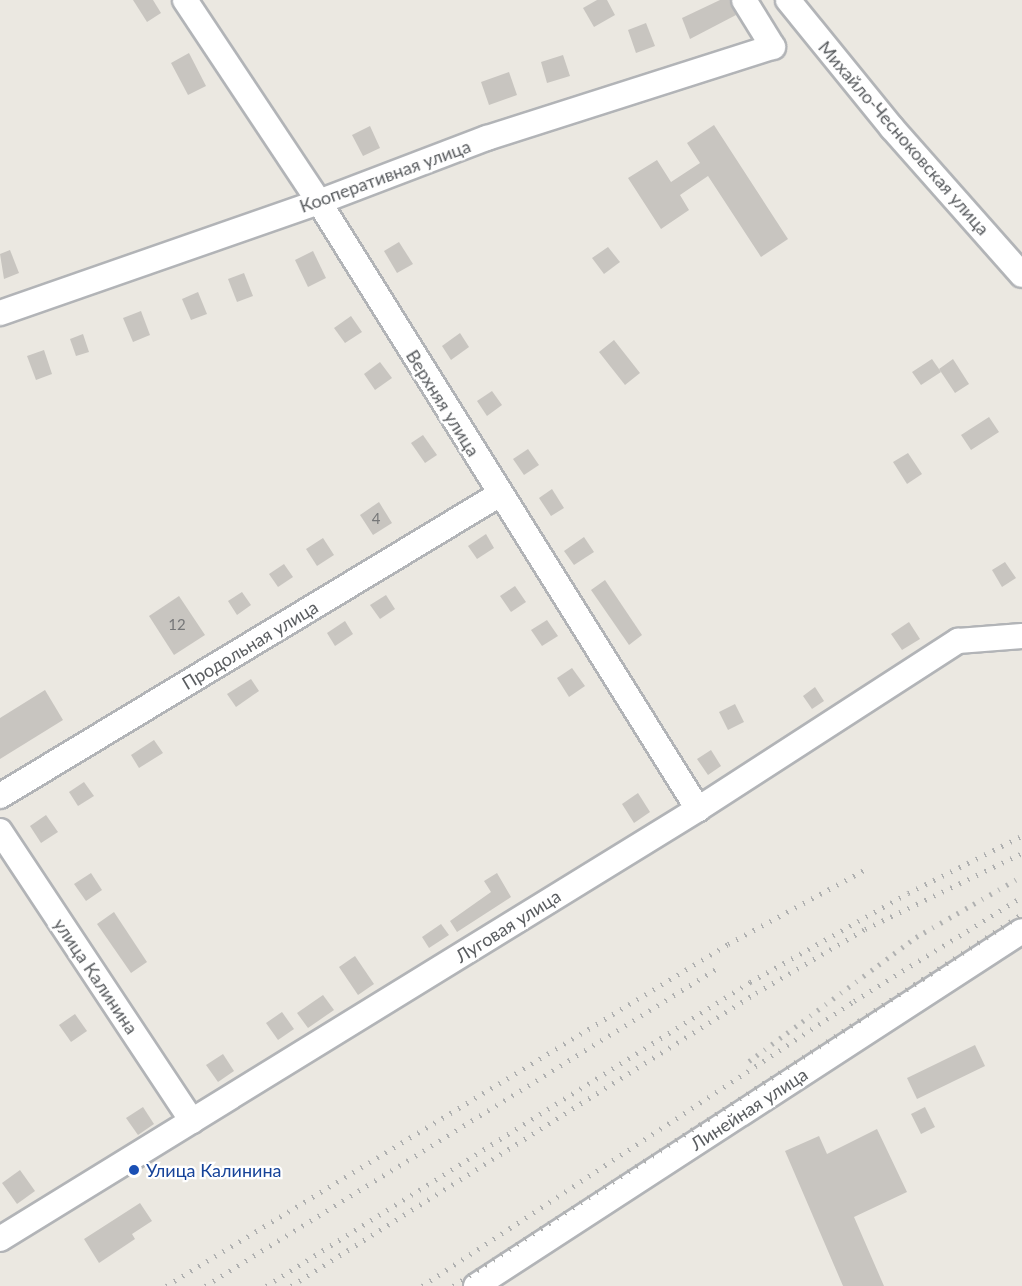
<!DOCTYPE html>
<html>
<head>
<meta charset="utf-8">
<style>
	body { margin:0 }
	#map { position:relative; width:1022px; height:1286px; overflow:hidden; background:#ebe8e1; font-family:Lato,sans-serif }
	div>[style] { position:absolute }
	.building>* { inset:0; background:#c8c5c0 }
	.roads { filter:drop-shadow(2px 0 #b2b4b7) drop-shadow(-2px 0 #b2b4b7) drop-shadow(0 2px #b2b4b7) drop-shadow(0 -2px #b2b4b7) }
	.minor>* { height:24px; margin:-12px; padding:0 12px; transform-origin:12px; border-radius:12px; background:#fff }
	.rail>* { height:4.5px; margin-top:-2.25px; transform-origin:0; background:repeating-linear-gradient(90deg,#afb0b0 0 1.5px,transparent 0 9.5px) }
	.dots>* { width:16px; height:16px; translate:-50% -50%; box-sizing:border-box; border:3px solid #fff; border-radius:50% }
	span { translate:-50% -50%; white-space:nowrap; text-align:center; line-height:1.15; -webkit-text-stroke:4.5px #fff; paint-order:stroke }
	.number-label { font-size:15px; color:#767778 }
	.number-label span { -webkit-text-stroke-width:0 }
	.street-label { font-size:18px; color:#5a5d60 }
	.transit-label { font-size:18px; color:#164399 }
	.left { translate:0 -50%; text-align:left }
</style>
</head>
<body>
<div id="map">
	<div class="building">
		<div style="clip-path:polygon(133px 0,153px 0,161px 13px,147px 22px)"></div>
		<div style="clip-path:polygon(597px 0,607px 0,615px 15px,594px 27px,583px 8px)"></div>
		<div style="clip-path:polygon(720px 0,730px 0,736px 15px,690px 39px,682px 18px)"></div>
		<div style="clip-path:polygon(646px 23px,655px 46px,636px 53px,628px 30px)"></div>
		<div style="clip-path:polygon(189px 53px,206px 86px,188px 95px,171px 63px)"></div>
		<div style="clip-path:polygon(563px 55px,570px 76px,547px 83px,541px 62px)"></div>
		<div style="clip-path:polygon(509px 72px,517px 95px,489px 105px,481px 82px)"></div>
		<div style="clip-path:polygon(714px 125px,788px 239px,761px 257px,708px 176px,680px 195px,689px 210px,661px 229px,628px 178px,657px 160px,671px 182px,700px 163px,687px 143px)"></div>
		<div style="clip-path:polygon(370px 126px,380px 148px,363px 156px,352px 135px)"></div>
		<div style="clip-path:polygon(399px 242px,413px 264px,397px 273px,384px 251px)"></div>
		<div style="clip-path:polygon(608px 247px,620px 262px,604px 274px,592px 258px)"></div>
		<div style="clip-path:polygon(10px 250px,19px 273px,4px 279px,0 254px)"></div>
		<div style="clip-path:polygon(313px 251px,326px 278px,308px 287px,295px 260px)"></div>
		<div style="clip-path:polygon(244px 273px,253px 296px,237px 302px,228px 279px)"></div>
		<div style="clip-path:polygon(198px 292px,207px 314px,191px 320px,182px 299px)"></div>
		<div style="clip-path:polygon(141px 311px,150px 335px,133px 342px,123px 318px)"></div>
		<div style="clip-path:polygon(351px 316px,362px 332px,345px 343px,334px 328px)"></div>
		<div style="clip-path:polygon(460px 333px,469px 347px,451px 360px,442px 346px)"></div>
		<div style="clip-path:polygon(83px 334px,89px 352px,76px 356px,70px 339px)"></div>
		<div style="clip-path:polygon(614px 340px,640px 373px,625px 385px,599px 352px)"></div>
		<div style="clip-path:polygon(44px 350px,52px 374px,36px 380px,27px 356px)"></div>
		<div style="clip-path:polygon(932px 359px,941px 372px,921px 385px,912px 372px)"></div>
		<div style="clip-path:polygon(953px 359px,969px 384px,955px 393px,939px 369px)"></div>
		<div style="clip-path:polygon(380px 362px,392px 378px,375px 390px,364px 374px)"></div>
		<div style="clip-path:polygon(492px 391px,502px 405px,487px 416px,477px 401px)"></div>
		<div style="clip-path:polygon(989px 417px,999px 432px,971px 450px,961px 435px)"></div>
		<div style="clip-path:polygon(423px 435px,437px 455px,425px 463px,411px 443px)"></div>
		<div style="clip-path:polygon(528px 449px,539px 465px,524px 475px,513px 459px)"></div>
		<div style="clip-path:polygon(908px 453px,922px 474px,907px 484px,893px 462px)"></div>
		<div style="clip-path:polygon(552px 489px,564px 508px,551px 516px,539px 498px)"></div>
		<div style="clip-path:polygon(379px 502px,392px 523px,373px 535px,360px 515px)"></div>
		<div style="clip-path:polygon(486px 534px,494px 548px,477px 559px,468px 546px)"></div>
		<div style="clip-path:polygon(584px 537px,594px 552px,574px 565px,564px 551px)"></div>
		<div style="clip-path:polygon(323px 538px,334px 555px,317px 566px,306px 549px)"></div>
		<div style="clip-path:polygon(1005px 562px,1016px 578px,1002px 587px,992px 570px)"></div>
		<div style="clip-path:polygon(284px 564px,293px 577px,278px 587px,269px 574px)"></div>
		<div style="clip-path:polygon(605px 580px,642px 635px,629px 645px,591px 590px)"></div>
		<div style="clip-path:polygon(515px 586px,526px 602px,511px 612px,500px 596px)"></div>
		<div style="clip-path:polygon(242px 592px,251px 605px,237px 615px,228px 601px)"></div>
		<div style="clip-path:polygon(386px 595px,395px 609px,380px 619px,370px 605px)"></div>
		<div style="clip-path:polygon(179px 596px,205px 635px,174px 655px,149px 616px)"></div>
		<div style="clip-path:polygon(547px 620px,558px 636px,542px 646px,531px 630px)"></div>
		<div style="clip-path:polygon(345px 621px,353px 634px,335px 646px,327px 633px)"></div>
		<div style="clip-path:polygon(909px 622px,920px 639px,902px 650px,891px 634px)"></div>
		<div style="clip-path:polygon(572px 668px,585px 686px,569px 697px,557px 678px)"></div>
		<div style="clip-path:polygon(251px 679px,259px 691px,236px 707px,227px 694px)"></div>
		<div style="clip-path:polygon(815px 687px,824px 701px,812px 709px,803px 696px)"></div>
		<div style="clip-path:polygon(45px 690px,63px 720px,0 759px,0 718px)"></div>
		<div style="clip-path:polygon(735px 704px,744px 722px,728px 730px,719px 712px)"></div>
		<div style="clip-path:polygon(154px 740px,163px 753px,139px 768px,131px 755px)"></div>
		<div style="clip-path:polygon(711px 750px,721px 766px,708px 775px,697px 759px)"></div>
		<div style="clip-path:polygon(84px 782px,94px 796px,78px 806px,69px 792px)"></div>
		<div style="clip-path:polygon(638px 793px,650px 812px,634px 823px,622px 804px)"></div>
		<div style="clip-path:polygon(46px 815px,58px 832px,41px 843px,30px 826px)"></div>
		<div style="clip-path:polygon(91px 873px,102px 890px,86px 901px,74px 884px)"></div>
		<div style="clip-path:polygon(497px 873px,511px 897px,457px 932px,450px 921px,491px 892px,484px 881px)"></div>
		<div style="clip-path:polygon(114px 912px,147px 962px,131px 973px,97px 924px)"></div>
		<div style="clip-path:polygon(441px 924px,449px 935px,429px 948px,422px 937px)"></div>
		<div style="clip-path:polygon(355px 956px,374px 984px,358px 995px,339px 967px)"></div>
		<div style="clip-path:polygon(323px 995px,334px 1010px,308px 1028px,297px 1013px)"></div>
		<div style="clip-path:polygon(282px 1012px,294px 1029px,278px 1040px,266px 1023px)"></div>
		<div style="clip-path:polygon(75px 1014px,87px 1031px,71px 1042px,59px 1025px)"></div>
		<div style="clip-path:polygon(975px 1045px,985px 1066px,917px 1099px,907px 1078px)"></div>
		<div style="clip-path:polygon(223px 1054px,234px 1071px,218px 1082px,206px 1065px)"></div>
		<div style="clip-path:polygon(143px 1107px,154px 1124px,138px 1135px,126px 1118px)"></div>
		<div style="clip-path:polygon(925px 1107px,935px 1127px,921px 1134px,911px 1114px)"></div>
		<div style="clip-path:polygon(877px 1129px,907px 1192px,854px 1217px,884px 1286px,843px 1286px,785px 1151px,819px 1136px,827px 1154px)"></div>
		<div style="clip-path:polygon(20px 1170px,35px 1191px,17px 1204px,2px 1183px)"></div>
		<div style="clip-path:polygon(140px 1203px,152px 1221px,132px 1234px,135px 1239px,99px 1263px,84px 1239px)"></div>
	</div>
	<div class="roads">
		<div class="minor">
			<div style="left:185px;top:0;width:242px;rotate:56.4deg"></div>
			<div style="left:319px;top:202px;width:716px;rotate:58.02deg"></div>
			<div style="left:788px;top:0;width:165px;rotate:50.9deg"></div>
			<div style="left:892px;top:128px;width:196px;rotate:48.5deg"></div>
			<div style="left:0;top:313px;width:338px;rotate:-19.2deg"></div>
			<div style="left:319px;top:202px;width:180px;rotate:-20.9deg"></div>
			<div style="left:487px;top:138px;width:300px;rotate:-17.7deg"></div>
			<div style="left:773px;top:47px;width:55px;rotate:-121.7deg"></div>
			<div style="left:0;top:796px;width:584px;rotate:-31.13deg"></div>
			<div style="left:0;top:831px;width:348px;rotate:56.5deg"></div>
			<div style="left:0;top:1239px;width:820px;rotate:-31.63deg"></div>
			<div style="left:698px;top:809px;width:310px;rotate:-32.9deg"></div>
			<div style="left:958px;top:641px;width:64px;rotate:-4.5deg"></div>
			<div style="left:476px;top:1286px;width:651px;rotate:-33.03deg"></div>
		</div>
	</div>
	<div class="rail">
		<div style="left:749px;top:1061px;width:208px;rotate:-36.6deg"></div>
		<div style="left:916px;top:937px;width:122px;rotate:-29.9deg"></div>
		<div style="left:166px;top:1286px;width:658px;rotate:-31.32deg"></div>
		<div style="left:728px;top:944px;width:157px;rotate:-28.5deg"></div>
		<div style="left:205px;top:1286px;width:601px;rotate:-31.81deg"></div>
		<div style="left:266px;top:1286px;width:572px;rotate:-32.13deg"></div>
		<div style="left:750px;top:982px;width:181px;rotate:-29.4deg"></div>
		<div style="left:908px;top:893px;width:127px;rotate:-26.6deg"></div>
		<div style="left:291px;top:1286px;width:550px;rotate:-32.22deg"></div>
		<div style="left:756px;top:993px;width:126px;rotate:-30.4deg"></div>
		<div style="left:865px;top:929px;width:174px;rotate:-25.8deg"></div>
		<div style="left:422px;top:1286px;width:518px;rotate:-33.41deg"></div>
		<div style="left:854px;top:1001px;width:198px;rotate:-31.8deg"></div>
		<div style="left:453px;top:1286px;width:680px;rotate:-33.18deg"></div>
	</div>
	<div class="dots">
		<div style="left:134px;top:1170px;background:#1a4fb4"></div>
	</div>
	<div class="number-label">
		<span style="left:376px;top:519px">4</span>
		<span style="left:177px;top:625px">12</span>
	</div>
	<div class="street-label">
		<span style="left:904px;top:138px;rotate:49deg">Михайло-Чесноковская улица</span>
		<span style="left:385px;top:176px;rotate:-20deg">Кооперативная улица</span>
		<span style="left:443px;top:403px;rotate:58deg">Верхняя улица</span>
		<span style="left:250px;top:645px;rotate:-31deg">Продольная улица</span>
		<span style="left:508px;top:926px;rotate:-32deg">Луговая улица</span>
		<span style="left:96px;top:976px;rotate:56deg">улица Калинина</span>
		<span style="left:749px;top:1109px;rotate:-33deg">Линейная улица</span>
	</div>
	<div class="transit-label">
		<span class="left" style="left:146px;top:1170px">Улица Калинина</span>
	</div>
</div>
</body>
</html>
